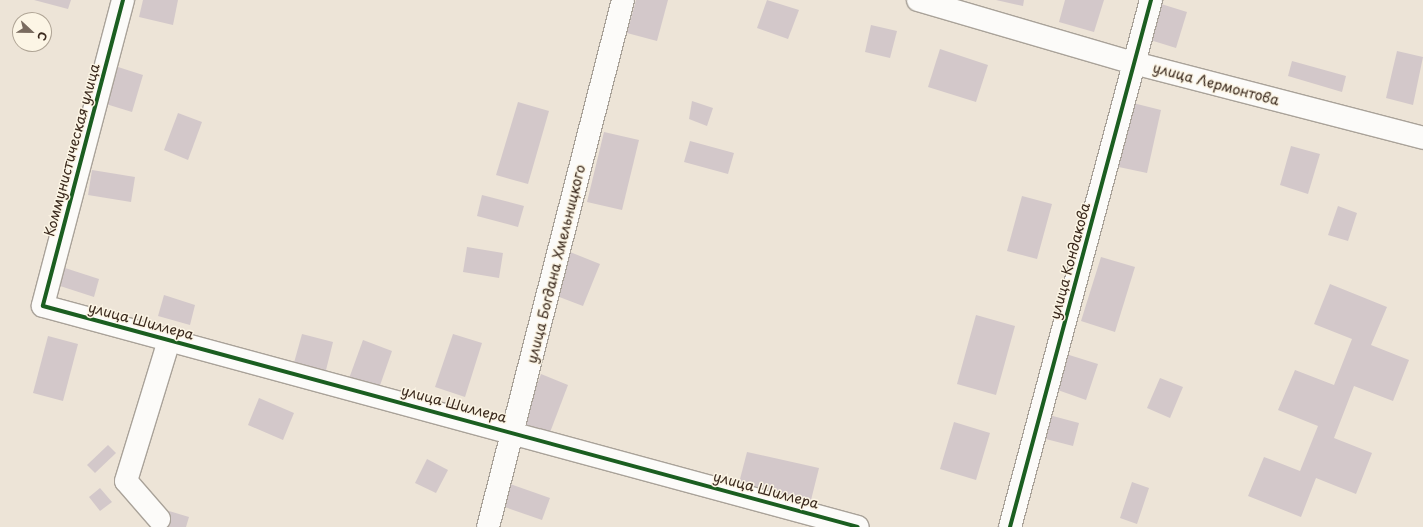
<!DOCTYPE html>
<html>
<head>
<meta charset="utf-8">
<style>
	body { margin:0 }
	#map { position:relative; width:1423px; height:527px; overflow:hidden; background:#ede4d7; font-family:"Playpen Sans",sans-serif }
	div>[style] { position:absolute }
	.building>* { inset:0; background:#d3c8ca }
	.roads { filter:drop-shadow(1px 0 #a9a299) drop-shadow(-1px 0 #a9a299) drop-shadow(0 1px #a9a299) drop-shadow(0 -1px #a9a299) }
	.minor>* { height:22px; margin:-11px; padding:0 11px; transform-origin:11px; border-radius:11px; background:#fcfbf9 }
	.cycleway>* { height:4px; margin:-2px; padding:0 2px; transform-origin:2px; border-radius:2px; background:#1b5e20 }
	span { translate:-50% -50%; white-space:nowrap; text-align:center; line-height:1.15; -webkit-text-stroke:3px #fcf5e5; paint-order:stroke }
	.street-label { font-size:14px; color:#3b2a1e }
	.north { position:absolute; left:12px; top:12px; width:40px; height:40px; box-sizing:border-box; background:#fcf5e5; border:1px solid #afa495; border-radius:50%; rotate:112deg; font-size:11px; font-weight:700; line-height:16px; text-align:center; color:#3b2a1e }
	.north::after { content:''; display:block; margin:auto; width:14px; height:18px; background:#796b5f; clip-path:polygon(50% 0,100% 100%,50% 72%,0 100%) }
</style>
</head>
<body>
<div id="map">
	<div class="building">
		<div style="clip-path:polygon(34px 0,71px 0,68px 9px)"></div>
		<div style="clip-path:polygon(143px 0,178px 0,173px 25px,139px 17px)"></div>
		<div style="clip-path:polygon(636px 0,668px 0,657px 41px,627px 33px)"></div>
		<div style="clip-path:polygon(767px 0,799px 10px,788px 39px,757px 28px)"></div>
		<div style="clip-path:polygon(996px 0,1024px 0,1023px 6px)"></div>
		<div style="clip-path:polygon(1065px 0,1104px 0,1094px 32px,1059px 22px)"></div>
		<div style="clip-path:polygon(1158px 3px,1187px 12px,1176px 48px,1147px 39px)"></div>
		<div style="clip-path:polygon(871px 25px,897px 31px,890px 58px,865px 52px)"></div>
		<div style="clip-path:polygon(940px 49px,988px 65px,976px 102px,928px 87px)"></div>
		<div style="clip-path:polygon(1397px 51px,1423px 57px,1413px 105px,1386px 98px)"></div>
		<div style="clip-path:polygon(1292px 61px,1346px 76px,1342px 92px,1288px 76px)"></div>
		<div style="clip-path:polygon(118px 67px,143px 75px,132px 112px,106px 104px)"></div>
		<div style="clip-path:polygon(692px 101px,713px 108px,707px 126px,689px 119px)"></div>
		<div style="clip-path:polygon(518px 102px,549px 111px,528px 184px,496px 175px)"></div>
		<div style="clip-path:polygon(1129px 102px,1161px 110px,1147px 173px,1114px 166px)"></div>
		<div style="clip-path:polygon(178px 113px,202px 122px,188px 160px,164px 150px)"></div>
		<div style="clip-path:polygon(604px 132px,639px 140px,622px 210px,587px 202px)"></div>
		<div style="clip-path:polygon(690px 141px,734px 153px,728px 174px,684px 162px)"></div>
		<div style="clip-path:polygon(1291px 146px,1320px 154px,1308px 194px,1280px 185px)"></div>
		<div style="clip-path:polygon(92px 170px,135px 177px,131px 202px,88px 195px)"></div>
		<div style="clip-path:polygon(482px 195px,524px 206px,518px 227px,477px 216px)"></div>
		<div style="clip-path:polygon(1022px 196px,1052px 204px,1037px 259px,1007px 251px)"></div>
		<div style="clip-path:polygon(1338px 206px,1357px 213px,1348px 241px,1328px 235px)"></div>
		<div style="clip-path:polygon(467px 247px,503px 253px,499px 278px,463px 272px)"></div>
		<div style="clip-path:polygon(570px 252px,600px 264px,583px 306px,554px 295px)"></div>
		<div style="clip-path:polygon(1101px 257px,1135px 267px,1115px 332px,1081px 321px)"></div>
		<div style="clip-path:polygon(62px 267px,99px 279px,94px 297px,57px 285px)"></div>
		<div style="clip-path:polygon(1330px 284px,1387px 307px,1371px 345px,1409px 360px,1393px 401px,1354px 386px,1334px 438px,1372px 453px,1356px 494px,1316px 478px,1301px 517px,1248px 496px,1264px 457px,1300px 471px,1318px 426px,1278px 410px,1295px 370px,1334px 385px,1352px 339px,1314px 324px)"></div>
		<div style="clip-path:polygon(164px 295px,195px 305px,190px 325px,158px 316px)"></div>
		<div style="clip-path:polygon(976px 315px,1015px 326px,996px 395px,957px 384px)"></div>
		<div style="clip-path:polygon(302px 334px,333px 342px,324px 378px,292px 370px)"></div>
		<div style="clip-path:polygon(453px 334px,482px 343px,465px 397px,435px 387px)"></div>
		<div style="clip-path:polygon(48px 336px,78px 344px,63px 401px,33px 393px)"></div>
		<div style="clip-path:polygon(363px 340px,392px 351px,377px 394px,347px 384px)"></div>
		<div style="clip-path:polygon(1066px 354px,1098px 364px,1086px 400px,1055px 389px)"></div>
		<div style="clip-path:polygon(541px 374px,568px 385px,549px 435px,522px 424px)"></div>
		<div style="clip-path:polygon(1160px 378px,1183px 387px,1170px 418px,1147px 408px)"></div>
		<div style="clip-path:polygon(259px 398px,294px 413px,283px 440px,248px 425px)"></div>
		<div style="clip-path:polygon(1049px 415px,1079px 423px,1073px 446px,1042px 438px)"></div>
		<div style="clip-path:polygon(954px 422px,990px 433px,976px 480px,940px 469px)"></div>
		<div style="clip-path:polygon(108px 445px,116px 453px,95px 473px,87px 465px)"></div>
		<div style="clip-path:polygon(747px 452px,819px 468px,811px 500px,739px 483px)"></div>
		<div style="clip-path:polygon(427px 459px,448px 470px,436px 493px,415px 483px)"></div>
		<div style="clip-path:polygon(1132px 482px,1149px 488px,1137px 524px,1120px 518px)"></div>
		<div style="clip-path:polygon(507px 483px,550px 498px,542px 520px,499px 505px)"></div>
		<div style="clip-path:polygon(100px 488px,112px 502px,100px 511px,89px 497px)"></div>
		<div style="clip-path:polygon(169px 511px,189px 517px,186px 527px,164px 527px)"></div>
	</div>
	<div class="roads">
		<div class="minor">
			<div style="left:123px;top:0;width:316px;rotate:104.7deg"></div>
			<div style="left:43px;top:306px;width:844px;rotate:15.17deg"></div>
			<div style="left:918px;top:0;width:225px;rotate:16.3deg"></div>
			<div style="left:1134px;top:63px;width:299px;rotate:14.5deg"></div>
			<div style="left:159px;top:519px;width:50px;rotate:-131deg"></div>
			<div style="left:126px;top:481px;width:147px;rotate:-73deg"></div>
			<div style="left:488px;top:527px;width:544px;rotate:-75.63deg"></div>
			<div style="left:1010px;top:527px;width:546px;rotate:-75.02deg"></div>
		</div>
	</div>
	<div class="cycleway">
		<div style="left:123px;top:0;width:316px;rotate:104.7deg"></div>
		<div style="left:43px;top:306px;width:844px;rotate:15.17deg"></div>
		<div style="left:1010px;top:527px;width:546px;rotate:-75.02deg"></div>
	</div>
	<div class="street-label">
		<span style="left:1216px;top:84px;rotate:15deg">улица Лермонтова</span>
		<span style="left:72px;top:150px;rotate:-75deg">Коммунистическая улица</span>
		<span style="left:1070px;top:261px;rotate:-75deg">улица Кондакова</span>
		<span style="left:556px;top:264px;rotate:-76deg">улица Богдана Хмельницкого</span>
		<span style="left:141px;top:321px;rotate:15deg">улица Шиллера</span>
		<span style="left:454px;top:404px;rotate:15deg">улица Шиллера</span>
		<span style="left:766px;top:490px;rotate:15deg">улица Шиллера</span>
	</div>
	<div class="north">С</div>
</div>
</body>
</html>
